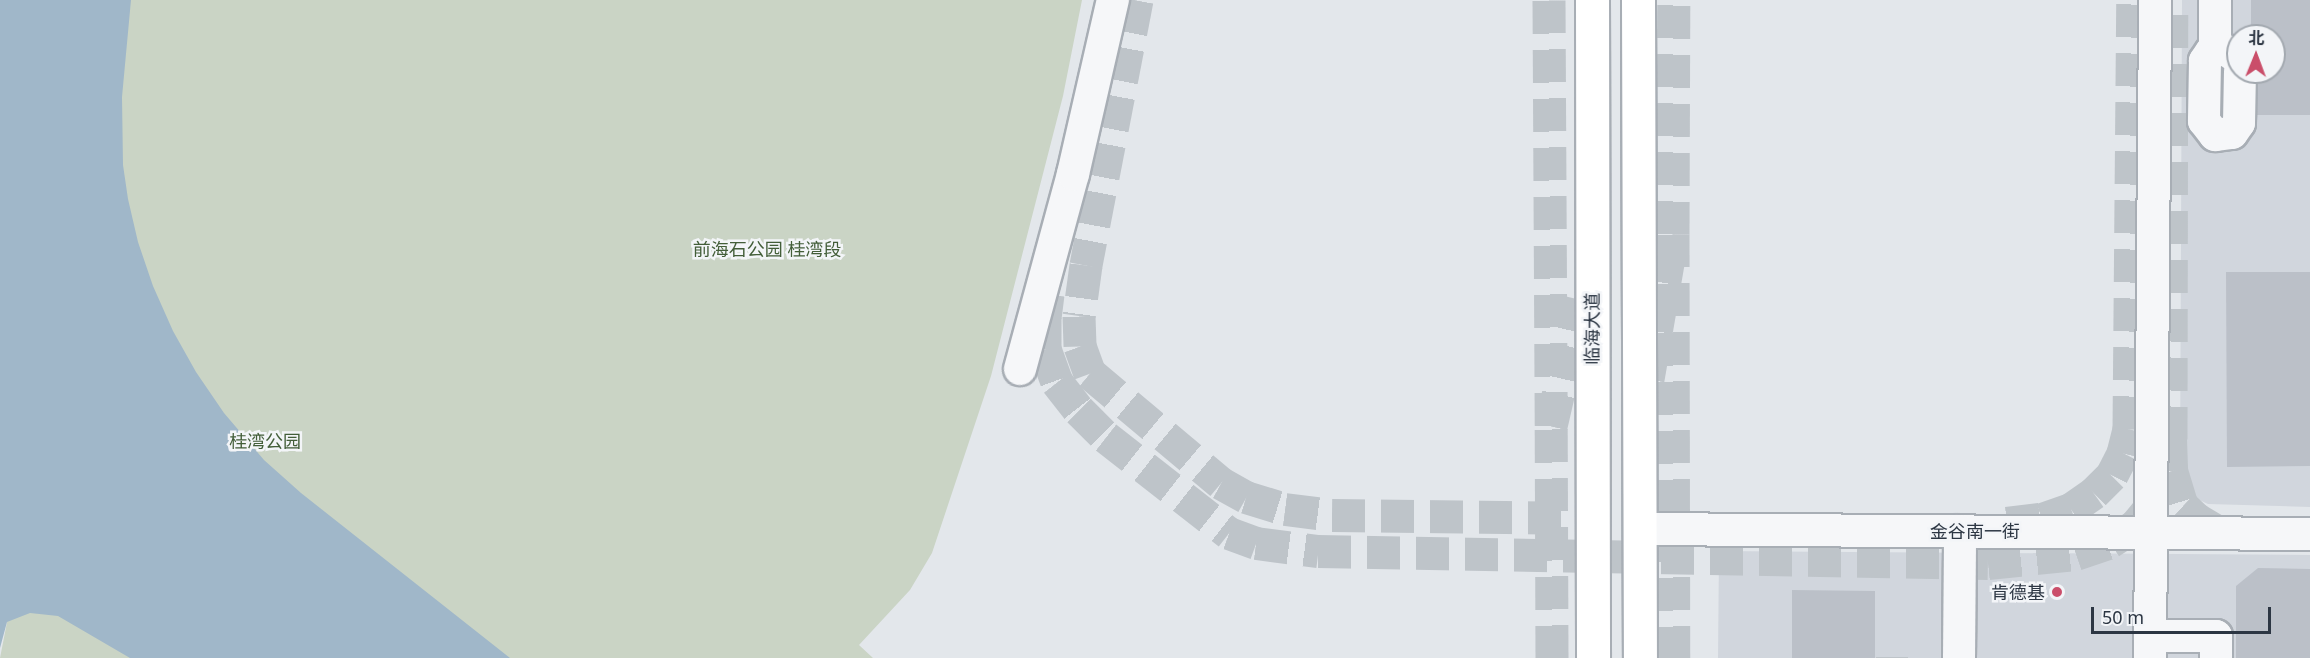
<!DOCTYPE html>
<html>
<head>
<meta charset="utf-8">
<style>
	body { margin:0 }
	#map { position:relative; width:2310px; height:658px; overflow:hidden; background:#e3e7eb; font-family:"Noto Sans","Noto Sans SC",sans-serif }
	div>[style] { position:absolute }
	.built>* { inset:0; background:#d1d6dd }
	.green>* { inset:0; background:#cad4c5 }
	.water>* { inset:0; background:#a0b7c9 }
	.building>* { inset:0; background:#bbc0c8 }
	.minor-tunnel>* { height:32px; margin-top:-16px; transform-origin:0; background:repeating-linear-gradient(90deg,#bec4c9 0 32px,transparent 0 48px) }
	.major-tunnel>* { height:33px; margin-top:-16.5px; transform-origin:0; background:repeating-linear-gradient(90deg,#bec4c9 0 33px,transparent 0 49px) }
	.highway-tunnel>* { height:33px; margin-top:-16.5px; transform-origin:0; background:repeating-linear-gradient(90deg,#bec4c9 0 33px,transparent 0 49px) }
	.roads { filter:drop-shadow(2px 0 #a8aeb5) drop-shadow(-2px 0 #a8aeb5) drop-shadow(0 2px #a8aeb5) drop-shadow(0 -2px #a8aeb5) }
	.minor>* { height:32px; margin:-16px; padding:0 16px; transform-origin:16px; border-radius:16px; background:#f6f7f9 }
	.major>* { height:33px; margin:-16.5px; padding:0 16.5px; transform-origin:16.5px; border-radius:16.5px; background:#fff }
	.dots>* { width:16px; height:16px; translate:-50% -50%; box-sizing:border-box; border:3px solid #f3f5f8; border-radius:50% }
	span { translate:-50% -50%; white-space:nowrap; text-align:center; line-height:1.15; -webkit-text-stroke:5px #f3f5f8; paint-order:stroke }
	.park-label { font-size:18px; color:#435e39 }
	.street-label { font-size:18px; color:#2c3643 }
	.poi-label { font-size:18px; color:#2c3643 }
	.right { translate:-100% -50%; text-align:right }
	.north { position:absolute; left:2226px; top:24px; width:60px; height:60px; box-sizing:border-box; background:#f3f5f8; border:2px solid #a3a9b0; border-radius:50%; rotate:1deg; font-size:16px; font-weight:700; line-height:24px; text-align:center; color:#2c3643 }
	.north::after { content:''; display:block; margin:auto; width:21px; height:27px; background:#ca4e6a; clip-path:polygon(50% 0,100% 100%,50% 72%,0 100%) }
	.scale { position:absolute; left:2091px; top:607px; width:180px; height:27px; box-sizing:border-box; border:3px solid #2c3643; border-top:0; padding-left:8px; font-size:18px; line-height:21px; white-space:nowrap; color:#2c3643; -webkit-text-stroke:4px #f3f5f8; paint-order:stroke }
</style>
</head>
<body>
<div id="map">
	<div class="built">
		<div style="clip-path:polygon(evenodd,2182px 0,2310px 0,2310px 507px,2208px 504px,2195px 498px,2186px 489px,2180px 475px,2182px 0,2238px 36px,2274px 36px,2274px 72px,2238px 72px,2238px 36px)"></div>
		<div style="clip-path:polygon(1719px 551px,2310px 555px,2310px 658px,1718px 658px)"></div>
	</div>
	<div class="green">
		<div style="clip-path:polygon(129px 0,1082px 0,1063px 96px,991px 376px,932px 553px,910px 590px,859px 645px,873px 658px,0 658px)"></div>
	</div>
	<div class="water">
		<div style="clip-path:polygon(0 0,131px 0,122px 97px,123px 165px,128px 199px,138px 242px,153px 286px,173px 331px,196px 372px,224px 413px,264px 460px,301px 493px,510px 658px,130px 658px,58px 616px,30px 613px,7px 622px,0 648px)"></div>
	</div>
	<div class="building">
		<div style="clip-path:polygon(2251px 0,2310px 0,2310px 115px,2257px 115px,2258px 72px,2274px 72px,2274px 36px,2251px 36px)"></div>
		<div style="clip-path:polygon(2226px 272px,2310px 272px,2310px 466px,2227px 467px)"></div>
		<div style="clip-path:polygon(2258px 568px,2310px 569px,2310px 658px,2236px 658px,2236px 586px)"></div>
		<div style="clip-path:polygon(1792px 590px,1875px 591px,1875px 658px,1792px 658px)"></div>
	</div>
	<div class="minor-tunnel">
		<div style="left:2171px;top:439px;width:32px;rotate:88deg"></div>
		<div style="left:2172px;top:471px;width:37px;rotate:73deg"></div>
		<div style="left:2183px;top:506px;width:19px;rotate:43deg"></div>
		<div style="left:2197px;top:519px;width:21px;rotate:31deg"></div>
		<div style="left:1892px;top:658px;width:1px;rotate:-90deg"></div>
	</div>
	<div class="major-tunnel">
		<div style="left:1137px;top:0;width:270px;rotate:100.9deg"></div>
		<div style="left:1086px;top:265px;width:51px;rotate:97.8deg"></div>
		<div style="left:1079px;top:316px;width:30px;rotate:88deg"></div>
		<div style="left:1080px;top:346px;width:29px;rotate:70deg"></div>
		<div style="left:1090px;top:373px;width:171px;rotate:40deg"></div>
		<div style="left:1221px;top:483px;width:29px;rotate:29deg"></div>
		<div style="left:1246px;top:497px;width:41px;rotate:17.1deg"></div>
		<div style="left:1285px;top:509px;width:47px;rotate:7.3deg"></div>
		<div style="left:1332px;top:515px;width:335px;rotate:0.7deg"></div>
		<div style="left:1549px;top:0;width:426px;rotate:89.7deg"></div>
		<div style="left:1048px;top:294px;width:23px;rotate:97deg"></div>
		<div style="left:1045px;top:317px;width:32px;rotate:90deg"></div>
		<div style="left:1045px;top:349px;width:35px;rotate:70deg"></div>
		<div style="left:1057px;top:382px;width:36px;rotate:52deg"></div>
		<div style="left:1079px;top:410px;width:38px;rotate:45deg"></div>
		<div style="left:1106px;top:437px;width:156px;rotate:38deg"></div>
		<div style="left:1229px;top:533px;width:29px;rotate:20deg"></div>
		<div style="left:1256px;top:543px;width:63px;rotate:7.4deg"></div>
		<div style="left:1318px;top:551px;width:670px;rotate:1.03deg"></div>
		<div style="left:1988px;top:563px;width:88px;rotate:-5.8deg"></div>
		<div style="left:2076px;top:554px;width:36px;rotate:-19deg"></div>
		<div style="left:2110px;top:542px;width:31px;rotate:-33deg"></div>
		<div style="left:2136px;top:525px;width:22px;rotate:-51deg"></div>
		<div style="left:2150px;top:508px;width:45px;rotate:-68deg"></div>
		<div style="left:2167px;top:466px;width:27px;rotate:-82deg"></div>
		<div style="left:2171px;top:439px;width:439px;rotate:-89.9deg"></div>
		<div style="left:1648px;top:379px;width:147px;rotate:-80.2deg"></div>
		<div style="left:1673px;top:234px;width:234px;rotate:-89.8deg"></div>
		<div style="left:2007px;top:523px;width:35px;rotate:-7deg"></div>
		<div style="left:2042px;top:519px;width:31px;rotate:-19deg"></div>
		<div style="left:2071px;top:509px;width:28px;rotate:-35deg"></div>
		<div style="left:2094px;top:493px;width:25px;rotate:-45deg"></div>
		<div style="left:2112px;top:475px;width:25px;rotate:-63deg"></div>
		<div style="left:2123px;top:453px;width:25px;rotate:-76deg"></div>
		<div style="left:2129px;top:429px;width:429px;rotate:-89.5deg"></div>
	</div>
	<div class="highway-tunnel">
		<div style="left:1673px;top:234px;width:424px;rotate:89.9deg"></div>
		<div style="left:1552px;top:658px;width:232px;rotate:-90.2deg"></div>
		<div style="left:1551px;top:426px;width:130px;rotate:-77.1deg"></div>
	</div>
	<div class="roads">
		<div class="minor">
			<div style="left:2215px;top:50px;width:50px;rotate:-90deg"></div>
			<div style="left:2238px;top:59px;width:11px;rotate:-139deg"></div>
			<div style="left:2230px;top:52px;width:10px;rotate:-163deg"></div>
			<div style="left:2220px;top:49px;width:9px;rotate:162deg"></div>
			<div style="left:2211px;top:52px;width:11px;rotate:124deg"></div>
			<div style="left:2205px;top:61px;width:60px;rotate:91deg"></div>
			<div style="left:2204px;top:121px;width:18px;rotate:52deg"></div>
			<div style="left:2215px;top:135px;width:17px;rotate:-7deg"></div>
			<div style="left:2232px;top:133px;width:12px;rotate:-55deg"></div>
			<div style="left:2239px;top:123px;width:51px;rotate:-88.9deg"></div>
			<div style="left:1020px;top:369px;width:202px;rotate:-74.8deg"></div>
			<div style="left:1073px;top:174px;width:179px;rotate:-77.1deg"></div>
			<div style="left:1640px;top:529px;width:670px;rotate:0.43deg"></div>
			<div style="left:2150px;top:636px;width:66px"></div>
			<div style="left:2216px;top:636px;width:22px;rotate:90deg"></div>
			<div style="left:1959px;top:658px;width:127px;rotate:-89.5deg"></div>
			<div style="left:2150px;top:658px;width:658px;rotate:-89.56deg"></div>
		</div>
		<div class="major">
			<div style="left:1592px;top:0;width:658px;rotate:89.91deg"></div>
			<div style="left:1638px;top:0;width:658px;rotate:89.83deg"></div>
		</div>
	</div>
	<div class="dots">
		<div style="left:2057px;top:592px;background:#ca4e6a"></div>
	</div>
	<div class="park-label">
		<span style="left:767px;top:249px">前海石公园 桂湾段</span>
		<span style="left:265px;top:441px">桂湾公园</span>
	</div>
	<div class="street-label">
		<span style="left:1592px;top:329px;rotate:-90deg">临海大道</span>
		<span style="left:1975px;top:531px">金谷南一街</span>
	</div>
	<div class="poi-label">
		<span class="right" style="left:2045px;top:592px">肯德基</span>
	</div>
	<div class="north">北</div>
	<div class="scale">50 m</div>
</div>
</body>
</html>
